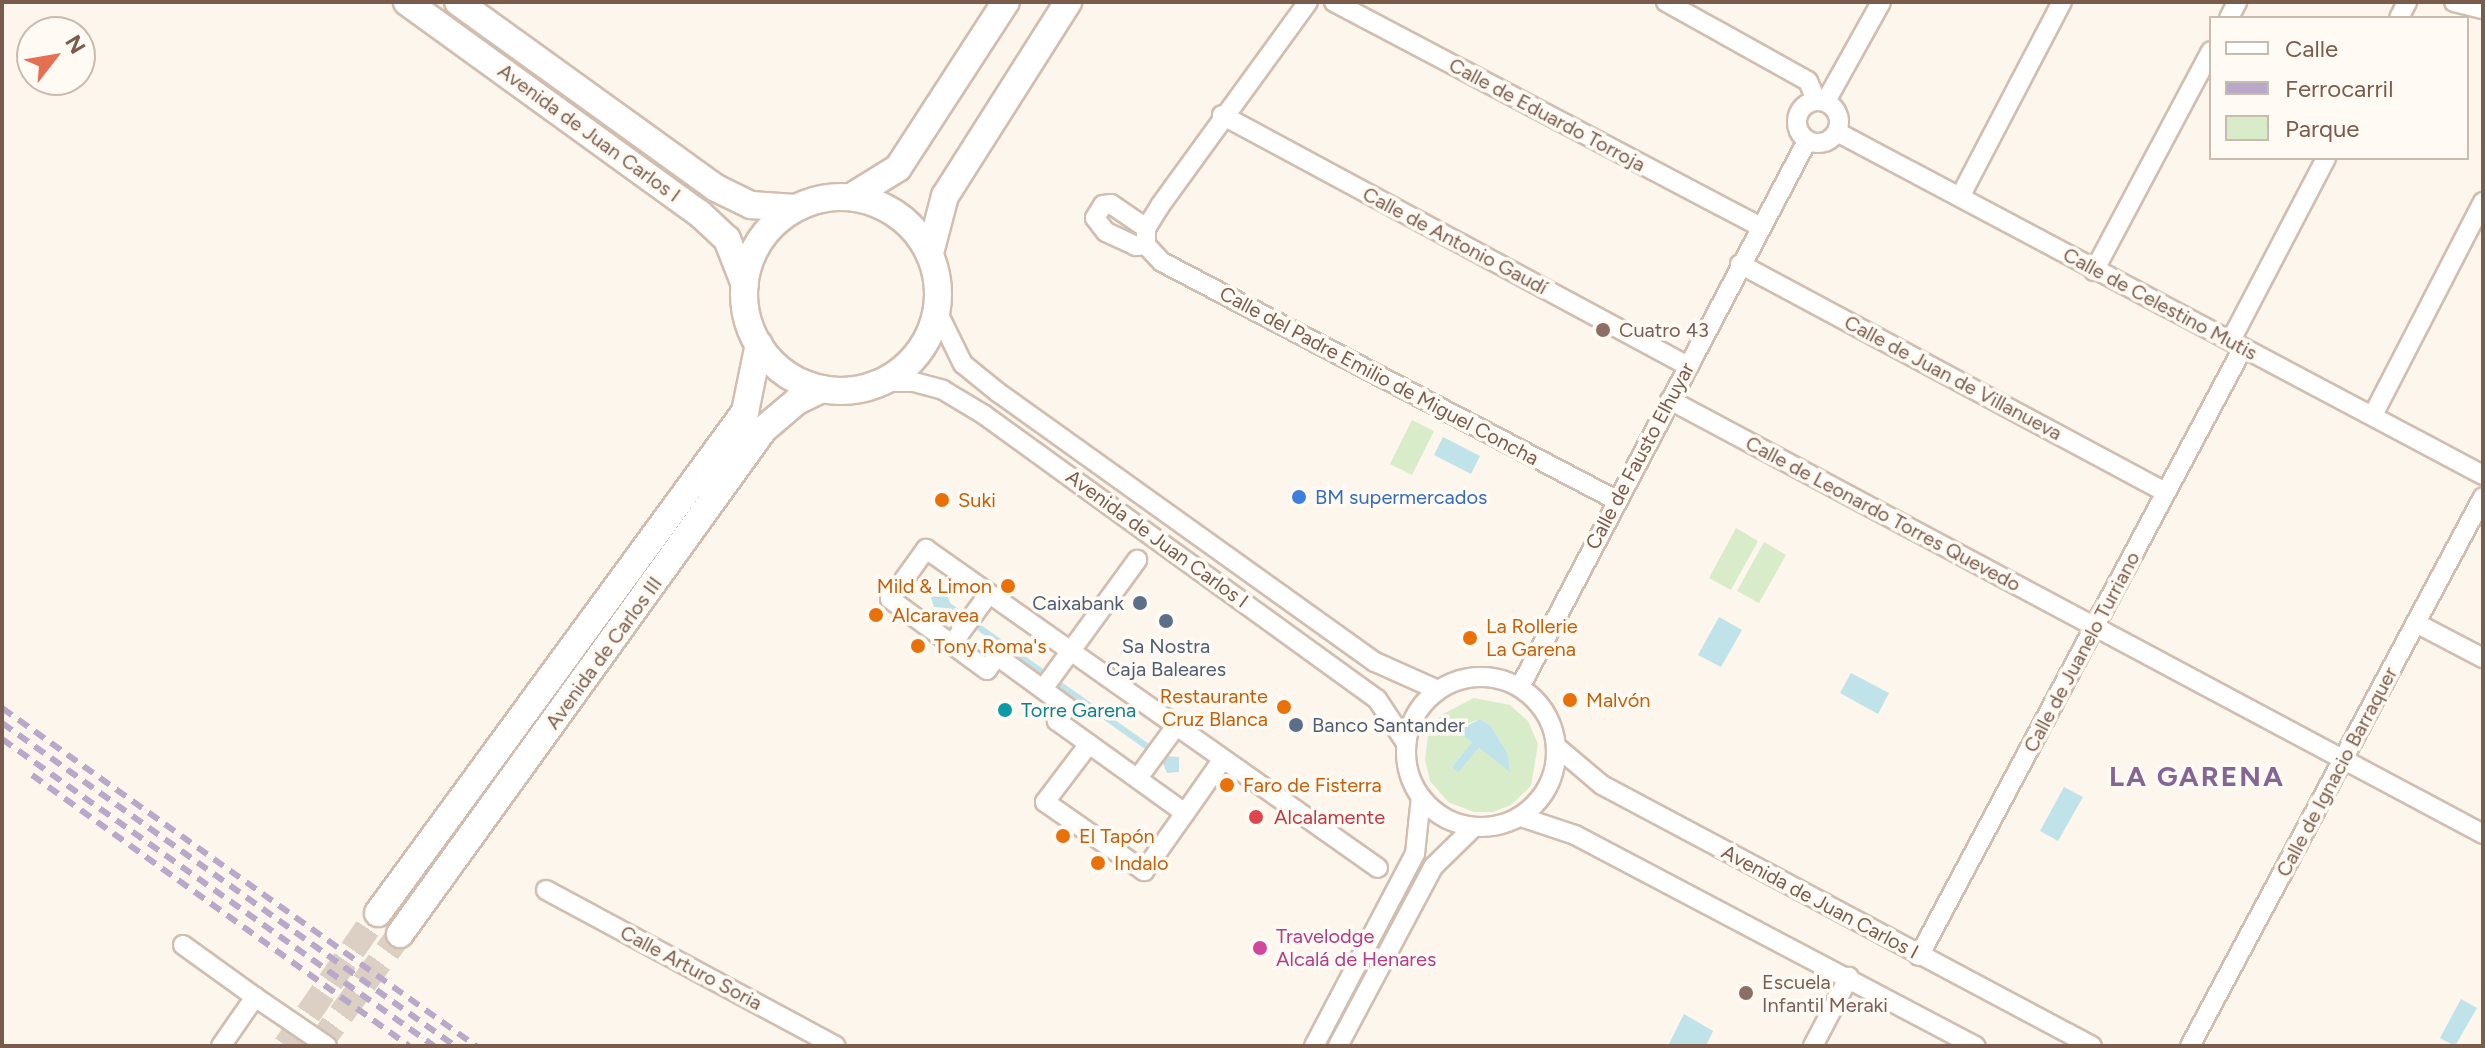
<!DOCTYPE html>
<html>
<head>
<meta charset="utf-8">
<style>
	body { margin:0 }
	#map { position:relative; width:2485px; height:1048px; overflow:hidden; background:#fdf6ec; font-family:Figtree,sans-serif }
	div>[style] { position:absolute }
	.green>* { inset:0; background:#d8ecc9 }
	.water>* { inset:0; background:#bfe3e8 }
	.secondary-tunnel>* { height:26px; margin-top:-13px; transform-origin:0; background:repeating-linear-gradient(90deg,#dcd0c4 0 26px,transparent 0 39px) }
	.roads { filter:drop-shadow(2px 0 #d1beb0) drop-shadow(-2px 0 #d1beb0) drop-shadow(0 2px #d1beb0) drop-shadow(0 -2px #d1beb0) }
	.street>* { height:18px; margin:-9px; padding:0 9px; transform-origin:9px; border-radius:9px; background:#fff }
	.street>.ring { margin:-9px; padding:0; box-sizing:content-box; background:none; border:18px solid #fff; border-radius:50% }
	.secondary>* { height:26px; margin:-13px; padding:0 13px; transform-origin:13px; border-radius:13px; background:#fff }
	.secondary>.ring { margin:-13px; padding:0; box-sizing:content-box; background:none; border:26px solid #fff; border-radius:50% }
	.rail>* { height:6px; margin-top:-3px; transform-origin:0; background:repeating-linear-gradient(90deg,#b9a8c9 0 12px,transparent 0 20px) }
	.dots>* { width:22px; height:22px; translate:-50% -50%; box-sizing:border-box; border:4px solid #fffaf3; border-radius:50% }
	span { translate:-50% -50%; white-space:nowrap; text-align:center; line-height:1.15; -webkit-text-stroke:7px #fffaf3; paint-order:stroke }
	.street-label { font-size:20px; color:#7a5c4d }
	.education-label { font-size:20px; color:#785e54 }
	.left { translate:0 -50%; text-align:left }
	.shop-label { font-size:20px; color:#366cbe }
	.food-label { font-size:20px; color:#c56008 }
	.right { translate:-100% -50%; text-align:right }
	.service-label { font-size:20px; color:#4e5e75 }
	.culture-label { font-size:20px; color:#0d838f }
	.health-label { font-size:20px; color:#be3a42 }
	.hotel-label { font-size:20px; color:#b23c85 }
	.district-label { font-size:28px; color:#846695; font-weight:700; letter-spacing:2px }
	.frame { position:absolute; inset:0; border:4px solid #7a5c4d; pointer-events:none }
	.legend { position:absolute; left:2209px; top:16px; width:260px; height:144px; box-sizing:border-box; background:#fffaf3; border:2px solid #cabbb1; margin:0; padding:10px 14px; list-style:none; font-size:24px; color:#7a5c4d }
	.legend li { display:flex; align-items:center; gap:16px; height:40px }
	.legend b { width:40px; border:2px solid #cabbb1 }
	.north { position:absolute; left:16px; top:16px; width:80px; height:80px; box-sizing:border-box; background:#fffaf3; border:2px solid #cabbb1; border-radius:50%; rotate:59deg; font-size:22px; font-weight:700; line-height:32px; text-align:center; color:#7a5c4d }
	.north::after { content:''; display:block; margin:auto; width:28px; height:36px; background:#e76f51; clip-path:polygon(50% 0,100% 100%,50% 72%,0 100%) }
</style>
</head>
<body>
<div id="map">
	<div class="green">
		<div style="clip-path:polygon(1412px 420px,1434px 431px,1412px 475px,1390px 464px)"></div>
		<div style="clip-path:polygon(1736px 528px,1758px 541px,1731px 590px,1709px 578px)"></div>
		<div style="clip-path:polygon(1764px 542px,1786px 555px,1759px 603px,1737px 591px)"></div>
		<div style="clip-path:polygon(evenodd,1474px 698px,1510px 705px,1528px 721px,1538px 744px,1531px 786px,1511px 805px,1493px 812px,1474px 812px,1448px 802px,1430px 781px,1425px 760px,1428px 735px,1441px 715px,1474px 698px,1480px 719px,1491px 726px,1508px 754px,1510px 771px,1479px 748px,1458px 773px,1452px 767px,1472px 742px,1466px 724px,1480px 719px)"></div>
	</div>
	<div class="water">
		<div style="clip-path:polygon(1443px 437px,1480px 456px,1471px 474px,1434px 455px)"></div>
		<div style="clip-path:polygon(936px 590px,946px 591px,950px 603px,1166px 756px,1179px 757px,1179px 772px,1167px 773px,1162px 761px,946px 608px,934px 607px,931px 598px)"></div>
		<div style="clip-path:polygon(1719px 617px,1742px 630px,1721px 667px,1698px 655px)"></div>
		<div style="clip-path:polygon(1851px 673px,1889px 693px,1878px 714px,1840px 693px)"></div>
		<div style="clip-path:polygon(1480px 719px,1491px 726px,1508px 754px,1510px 772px,1479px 748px,1458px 773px,1452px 767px,1472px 742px,1457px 731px)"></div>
		<div style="clip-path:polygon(2064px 787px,2083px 797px,2058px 841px,2040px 831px)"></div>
		<div style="clip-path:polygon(2461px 999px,2477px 1008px,2455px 1046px,2440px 1038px)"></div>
		<div style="clip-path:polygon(1684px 1014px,1713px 1031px,1706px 1046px,1668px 1046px)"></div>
	</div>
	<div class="secondary-tunnel">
		<div style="left:286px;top:1046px;width:162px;rotate:-55.3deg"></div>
		<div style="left:318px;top:1046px;width:139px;rotate:-53.8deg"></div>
	</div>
	<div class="roads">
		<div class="street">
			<div style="left:1308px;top:2px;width:252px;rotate:126deg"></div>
			<div style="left:1160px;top:206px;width:26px;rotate:122deg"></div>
			<div style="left:1146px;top:228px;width:17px;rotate:90deg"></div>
			<div style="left:1146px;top:245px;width:23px;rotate:47deg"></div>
			<div style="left:1162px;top:262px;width:515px;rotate:27.66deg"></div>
			<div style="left:1334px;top:2px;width:482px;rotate:27.8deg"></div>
			<div style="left:1666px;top:2px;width:162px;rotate:29.1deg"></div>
			<div style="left:1808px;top:81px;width:21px;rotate:67deg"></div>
			<div style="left:2454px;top:2px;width:30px;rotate:14deg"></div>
			<div style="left:2229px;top:18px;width:18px;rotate:-63deg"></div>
			<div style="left:2399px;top:18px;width:18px;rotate:-63deg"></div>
			<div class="ring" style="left:1797px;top:101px;width:24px;height:24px"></div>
			<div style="left:1826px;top:101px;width:113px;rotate:-60.9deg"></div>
			<div style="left:1222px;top:115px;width:529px;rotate:28.31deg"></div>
			<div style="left:1837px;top:132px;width:731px;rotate:27.97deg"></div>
			<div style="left:1961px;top:195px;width:218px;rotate:-62.4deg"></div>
			<div style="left:1146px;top:228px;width:42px;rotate:-145.6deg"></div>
			<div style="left:1111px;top:204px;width:8px;rotate:173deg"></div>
			<div style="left:1103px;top:205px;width:15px;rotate:122deg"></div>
			<div style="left:1095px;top:218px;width:18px;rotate:52deg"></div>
			<div style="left:1106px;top:232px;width:33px;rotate:25deg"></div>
			<div style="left:1136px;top:246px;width:10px;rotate:-6deg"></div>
			<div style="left:1740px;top:264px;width:483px;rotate:28.2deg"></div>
			<div style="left:2094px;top:271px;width:249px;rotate:-62deg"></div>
			<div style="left:937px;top:311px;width:59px;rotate:63.9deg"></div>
			<div style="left:963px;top:364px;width:46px;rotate:38.9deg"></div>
			<div style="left:999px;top:393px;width:462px;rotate:35.6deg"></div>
			<div style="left:1375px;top:662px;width:69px;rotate:24deg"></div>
			<div style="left:2231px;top:340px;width:205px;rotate:-62.4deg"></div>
			<div style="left:881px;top:382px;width:33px"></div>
			<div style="left:914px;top:382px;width:30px;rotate:15deg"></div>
			<div style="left:943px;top:390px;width:47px;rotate:31deg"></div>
			<div style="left:983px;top:414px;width:486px;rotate:35.9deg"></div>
			<div style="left:1377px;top:699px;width:53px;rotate:56.6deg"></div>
			<div style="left:1670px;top:400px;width:922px;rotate:28.09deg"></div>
			<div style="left:2373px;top:415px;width:240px;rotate:-62.7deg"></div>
			<div style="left:2416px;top:623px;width:76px;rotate:27.6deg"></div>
			<div style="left:952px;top:644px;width:61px;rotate:-53.7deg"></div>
			<div class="ring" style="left:1406px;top:677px;width:132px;height:132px"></div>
			<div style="left:1520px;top:687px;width:617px;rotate:-62.27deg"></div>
			<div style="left:1043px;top:689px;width:160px;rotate:-53.9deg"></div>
			<div style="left:1089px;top:744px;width:73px;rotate:127.2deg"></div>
			<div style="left:1045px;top:802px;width:121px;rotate:34.9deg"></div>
			<div style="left:1144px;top:871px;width:71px;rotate:-54.7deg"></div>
			<div style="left:1557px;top:747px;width:59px;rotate:40.2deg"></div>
			<div style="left:1602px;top:785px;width:555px;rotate:28.04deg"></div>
			<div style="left:1223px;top:759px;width:66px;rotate:125.1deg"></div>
			<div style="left:1185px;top:813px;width:158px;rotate:-144.3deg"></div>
			<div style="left:1057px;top:721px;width:17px;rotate:-54deg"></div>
			<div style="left:1067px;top:707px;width:87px;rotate:-143.9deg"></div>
			<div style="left:997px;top:656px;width:17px;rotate:126deg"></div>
			<div style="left:987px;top:670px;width:120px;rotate:-143.8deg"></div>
			<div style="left:890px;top:599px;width:62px;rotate:-54.2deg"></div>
			<div style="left:926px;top:549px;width:553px;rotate:35.21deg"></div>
			<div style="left:1138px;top:778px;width:64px;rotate:-53.8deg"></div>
			<div style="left:1521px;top:817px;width:57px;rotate:18.4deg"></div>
			<div style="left:1575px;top:835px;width:453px;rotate:27.8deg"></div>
			<div style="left:546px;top:890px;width:329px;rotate:28.3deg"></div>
			<div style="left:183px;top:945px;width:89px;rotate:35.8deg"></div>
			<div style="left:1919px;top:956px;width:689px;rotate:-61.95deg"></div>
			<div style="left:221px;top:1046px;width:60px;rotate:-55.2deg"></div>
			<div style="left:255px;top:997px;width:87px;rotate:34.2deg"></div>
			<div style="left:1314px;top:1046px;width:217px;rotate:-62.3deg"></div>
			<div style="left:1415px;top:854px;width:57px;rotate:-84deg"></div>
			<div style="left:1338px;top:1046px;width:203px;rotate:-62deg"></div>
			<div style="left:1433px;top:867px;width:56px;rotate:-44.3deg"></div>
			<div style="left:1813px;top:1046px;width:78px;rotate:-62.4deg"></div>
			<div style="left:2190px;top:1046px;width:622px;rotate:-61.91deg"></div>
		</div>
		<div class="secondary">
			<div style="left:407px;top:2px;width:360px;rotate:35.9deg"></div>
			<div style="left:699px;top:213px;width:38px;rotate:43deg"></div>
			<div style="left:727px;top:239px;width:49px;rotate:68.6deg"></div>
			<div style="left:458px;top:2px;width:318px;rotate:35.8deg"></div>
			<div style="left:716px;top:188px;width:39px;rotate:26deg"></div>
			<div style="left:751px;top:205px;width:44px;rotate:3.9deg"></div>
			<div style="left:851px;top:197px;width:55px;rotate:-31.7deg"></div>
			<div style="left:898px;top:168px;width:198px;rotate:-57deg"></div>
			<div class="ring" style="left:744px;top:197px;width:168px;height:168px"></div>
			<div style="left:930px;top:253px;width:59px;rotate:-75.3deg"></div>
			<div style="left:945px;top:196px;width:230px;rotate:-57.6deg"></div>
			<div style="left:378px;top:913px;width:621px;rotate:-53.78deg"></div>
			<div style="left:745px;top:412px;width:69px;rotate:-78.4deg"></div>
			<div style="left:400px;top:934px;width:623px;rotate:-54.22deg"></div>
			<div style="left:764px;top:429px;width:43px;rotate:-40.3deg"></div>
			<div style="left:797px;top:401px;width:28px;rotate:-26deg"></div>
		</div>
	</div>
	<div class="rail">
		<div style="left:2px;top:708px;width:582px;rotate:35.49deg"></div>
		<div style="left:2px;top:723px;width:556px;rotate:35.49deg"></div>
		<div style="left:2px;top:739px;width:530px;rotate:35.4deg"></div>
		<div style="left:32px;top:775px;width:464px;rotate:35.7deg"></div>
	</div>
	<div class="dots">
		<div style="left:1603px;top:330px;background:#8d6e63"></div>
		<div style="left:1299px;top:497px;background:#3f7fe0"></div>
		<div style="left:942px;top:500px;background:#e8710a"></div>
		<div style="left:1008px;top:586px;background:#e8710a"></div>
		<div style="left:1140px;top:603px;background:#5c6f8a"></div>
		<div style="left:876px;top:615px;background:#e8710a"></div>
		<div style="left:1166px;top:621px;background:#5c6f8a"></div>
		<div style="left:1470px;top:638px;background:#e8710a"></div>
		<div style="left:918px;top:646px;background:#e8710a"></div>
		<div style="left:1570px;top:700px;background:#e8710a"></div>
		<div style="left:1284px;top:707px;background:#e8710a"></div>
		<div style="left:1005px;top:710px;background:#0f9aa8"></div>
		<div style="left:1296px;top:725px;background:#5c6f8a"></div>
		<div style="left:1227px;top:785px;background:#e8710a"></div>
		<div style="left:1256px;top:817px;background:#e0444e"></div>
		<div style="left:1063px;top:836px;background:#e8710a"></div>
		<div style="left:1098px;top:863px;background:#e8710a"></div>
		<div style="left:1260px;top:948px;background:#d1479c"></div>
		<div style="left:1746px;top:993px;background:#8d6e63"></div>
	</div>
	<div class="street-label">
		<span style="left:1547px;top:115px;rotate:28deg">Calle de Eduardo Torroja</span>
		<span style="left:589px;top:133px;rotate:36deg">Avenida de Juan Carlos I</span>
		<span style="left:1455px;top:241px;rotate:28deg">Calle de Antonio Gaudí</span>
		<span style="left:2160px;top:304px;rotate:28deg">Calle de Celestino Mutis</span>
		<span style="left:1379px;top:376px;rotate:28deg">Calle del Padre Emilio de Miguel Concha</span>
		<span style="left:1953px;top:378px;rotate:28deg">Calle de Juan de Villanueva</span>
		<span style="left:1640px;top:456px;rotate:-62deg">Calle de Fausto Elhuyar</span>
		<span style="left:1883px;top:514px;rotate:28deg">Calle de Leonardo Torres Quevedo</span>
		<span style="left:1157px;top:539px;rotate:36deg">Avenida de Juan Carlos I</span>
		<span style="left:2082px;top:652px;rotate:-62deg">Calle de Juanelo Turriano</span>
		<span style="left:604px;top:653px;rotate:-54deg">Avenida de Carlos III</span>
		<span style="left:2337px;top:772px;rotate:-62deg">Calle de Ignacio Barraquer</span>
		<span style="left:1820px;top:902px;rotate:28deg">Avenida de Juan Carlos I</span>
		<span style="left:691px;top:968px;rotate:28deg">Calle Arturo Soria</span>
	</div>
	<div class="education-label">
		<span class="left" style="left:1619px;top:330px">Cuatro 43</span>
		<span class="left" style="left:1762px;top:994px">Escuela<br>Infantil Meraki</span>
	</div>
	<div class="shop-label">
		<span class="left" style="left:1315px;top:497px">BM supermercados</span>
	</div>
	<div class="food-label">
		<span class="left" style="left:958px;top:500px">Suki</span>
		<span class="right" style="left:992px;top:586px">Mild &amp; Limon</span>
		<span class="left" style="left:892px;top:615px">Alcaravea</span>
		<span class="left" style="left:1486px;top:638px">La Rollerie<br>La Garena</span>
		<span class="left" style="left:934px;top:646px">Tony Roma's</span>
		<span class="right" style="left:1268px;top:708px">Restaurante<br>Cruz Blanca</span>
		<span class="left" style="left:1586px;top:700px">Malvón</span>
		<span class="left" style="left:1243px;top:785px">Faro de Fisterra</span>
		<span class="left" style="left:1079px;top:836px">El Tapón</span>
		<span class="left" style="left:1114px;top:863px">Indalo</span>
	</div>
	<div class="service-label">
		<span class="right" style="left:1124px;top:603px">Caixabank</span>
		<span style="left:1166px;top:658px">Sa Nostra<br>Caja Baleares</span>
		<span class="left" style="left:1312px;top:725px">Banco Santander</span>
	</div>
	<div class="culture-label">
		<span class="left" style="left:1021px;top:710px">Torre Garena</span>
	</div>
	<div class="health-label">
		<span class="left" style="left:1274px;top:817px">Alcalamente</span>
	</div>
	<div class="hotel-label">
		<span class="left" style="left:1276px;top:948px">Travelodge<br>Alcalá de Henares</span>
	</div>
	<div class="district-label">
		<span style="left:2197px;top:776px">LA GARENA</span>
	</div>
	<div class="frame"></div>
	<ul class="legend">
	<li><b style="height:10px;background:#fff"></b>Calle</li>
	<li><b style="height:10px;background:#b9a8c9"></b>Ferrocarril</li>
	<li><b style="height:22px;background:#d8ecc9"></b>Parque</li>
	</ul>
	<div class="north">N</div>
</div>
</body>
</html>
